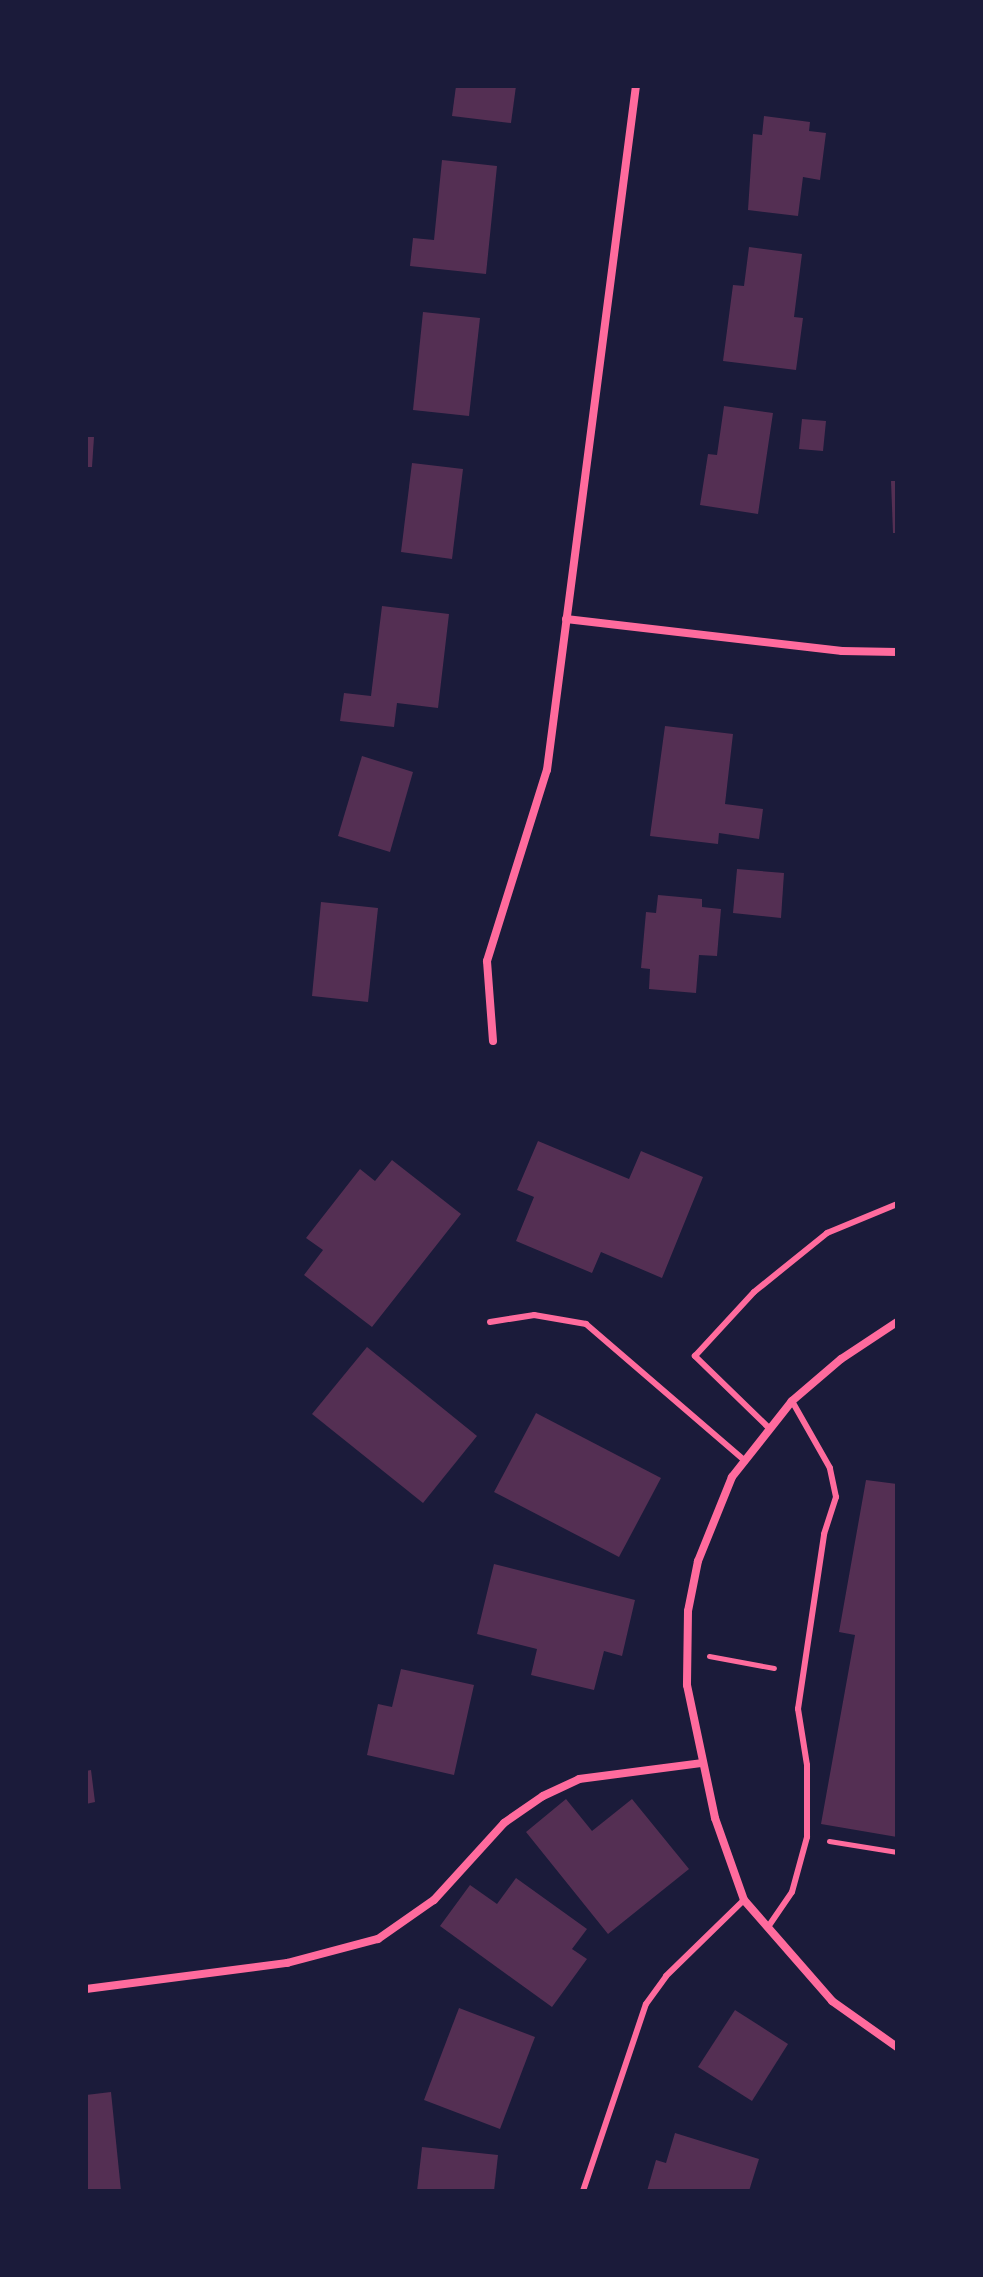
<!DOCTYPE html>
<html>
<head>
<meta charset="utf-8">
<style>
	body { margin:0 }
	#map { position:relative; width:983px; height:2277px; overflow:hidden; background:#1b1b3a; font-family:Mulish,sans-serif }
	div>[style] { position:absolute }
	.building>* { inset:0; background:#542f53 }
	.path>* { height:5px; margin:-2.5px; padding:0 2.5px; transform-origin:2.5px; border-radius:2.5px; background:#ff6b9d }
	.service>* { height:6px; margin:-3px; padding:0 3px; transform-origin:3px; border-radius:3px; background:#ff6b9d }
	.minor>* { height:8px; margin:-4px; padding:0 4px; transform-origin:4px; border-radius:4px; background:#ff6b9d }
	span { translate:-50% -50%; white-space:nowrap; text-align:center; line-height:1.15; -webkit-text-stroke:8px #1b1b3a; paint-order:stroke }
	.frame { position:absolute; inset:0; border:88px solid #1b1b3a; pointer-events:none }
</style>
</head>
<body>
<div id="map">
	<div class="building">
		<div style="clip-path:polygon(456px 86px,516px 86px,511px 123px,452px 116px)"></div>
		<div style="clip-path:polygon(764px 116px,810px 122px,809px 131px,826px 133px,820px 180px,803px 177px,798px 216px,748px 210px,753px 134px,762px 135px)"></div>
		<div style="clip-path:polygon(442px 160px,497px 166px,486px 274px,410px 266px,413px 238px,434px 240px)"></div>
		<div style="clip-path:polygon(749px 247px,802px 254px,794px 317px,803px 318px,796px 370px,723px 361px,733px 285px,744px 286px)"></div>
		<div style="clip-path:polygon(423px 312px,480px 318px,469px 416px,413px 410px)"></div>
		<div style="clip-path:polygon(724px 406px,773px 413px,758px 514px,700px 505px,708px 454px,717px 455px)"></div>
		<div style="clip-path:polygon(802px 419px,826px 421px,823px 451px,799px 449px)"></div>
		<div style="clip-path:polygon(86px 437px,94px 437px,92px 467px,86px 467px)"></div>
		<div style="clip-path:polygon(412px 463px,463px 469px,452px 559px,401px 552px)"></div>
		<div style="clip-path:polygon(891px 481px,897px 481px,897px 533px,893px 533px)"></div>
		<div style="clip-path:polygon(382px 606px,449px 614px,438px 708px,397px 703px,394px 727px,340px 721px,344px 693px,371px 696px)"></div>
		<div style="clip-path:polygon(665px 726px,733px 734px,725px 804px,763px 809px,759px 839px,719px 833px,718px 844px,650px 836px)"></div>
		<div style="clip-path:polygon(362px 756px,413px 772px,390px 852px,338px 836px)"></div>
		<div style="clip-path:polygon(737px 869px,784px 873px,781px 918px,733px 913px)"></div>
		<div style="clip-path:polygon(658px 895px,702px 899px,702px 907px,721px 909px,717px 956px,699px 955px,696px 993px,649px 989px,650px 969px,641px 968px,646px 912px,656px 913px)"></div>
		<div style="clip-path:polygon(321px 902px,378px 908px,368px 1002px,312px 996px)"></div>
		<div style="clip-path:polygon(538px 1141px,629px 1179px,641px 1151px,703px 1177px,662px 1278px,601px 1252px,592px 1273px,516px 1241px,534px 1197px,517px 1190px)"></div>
		<div style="clip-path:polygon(392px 1160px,461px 1214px,372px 1327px,304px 1275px,323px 1250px,306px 1238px,360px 1169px,375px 1181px)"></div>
		<div style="clip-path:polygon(367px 1347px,477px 1436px,423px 1503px,312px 1414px)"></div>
		<div style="clip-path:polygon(536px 1413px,661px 1478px,619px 1557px,494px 1492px)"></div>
		<div style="clip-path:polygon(866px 1480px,897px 1484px,897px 1837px,821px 1824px,855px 1635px,839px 1632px)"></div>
		<div style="clip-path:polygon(494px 1564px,635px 1600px,622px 1656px,604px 1651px,594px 1690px,531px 1675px,537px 1649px,477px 1634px)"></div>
		<div style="clip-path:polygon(401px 1669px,474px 1685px,454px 1775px,367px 1755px,378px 1704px,392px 1707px)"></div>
		<div style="clip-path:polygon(91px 1770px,95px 1802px,86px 1804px,86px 1771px)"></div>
		<div style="clip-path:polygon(566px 1799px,592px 1831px,632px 1799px,689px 1869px,608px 1934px,526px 1832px)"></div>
		<div style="clip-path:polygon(516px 1878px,587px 1929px,572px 1949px,587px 1959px,552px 2007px,440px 1926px,470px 1885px,497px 1904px)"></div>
		<div style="clip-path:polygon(459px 2008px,535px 2037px,500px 2129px,424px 2100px)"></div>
		<div style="clip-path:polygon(735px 2010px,788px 2044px,752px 2101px,698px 2067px)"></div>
		<div style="clip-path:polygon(111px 2092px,121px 2191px,86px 2191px,86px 2095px)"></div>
		<div style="clip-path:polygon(675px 2133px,759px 2159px,749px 2191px,647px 2191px,656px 2160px,666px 2163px)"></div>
		<div style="clip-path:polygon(422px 2147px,498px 2155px,494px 2191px,417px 2191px)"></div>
	</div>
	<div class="path">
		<div style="left:709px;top:1656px;width:66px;rotate:10.5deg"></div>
		<div style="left:829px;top:1841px;width:69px;rotate:9.2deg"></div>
	</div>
	<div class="service">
		<div style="left:490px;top:1322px;width:45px;rotate:-9deg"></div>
		<div style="left:534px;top:1315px;width:53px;rotate:9.8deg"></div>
		<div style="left:586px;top:1324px;width:210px;rotate:40.7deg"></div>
		<div style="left:770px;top:1429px;width:105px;rotate:-135.8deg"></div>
		<div style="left:695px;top:1356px;width:87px;rotate:-47.3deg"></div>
		<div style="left:754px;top:1292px;width:94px;rotate:-38.9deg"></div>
		<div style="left:827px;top:1233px;width:76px;rotate:-22.5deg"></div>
		<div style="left:768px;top:1927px;width:42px;rotate:-55.6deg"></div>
		<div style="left:792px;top:1892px;width:57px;rotate:-74.7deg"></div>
		<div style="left:807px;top:1837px;width:72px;rotate:-90deg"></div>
		<div style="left:807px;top:1765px;width:57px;rotate:-99.1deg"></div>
		<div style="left:798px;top:1709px;width:177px;rotate:-81.5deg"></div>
		<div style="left:824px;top:1534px;width:39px;rotate:-72deg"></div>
		<div style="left:836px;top:1497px;width:30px;rotate:-102deg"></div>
		<div style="left:830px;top:1468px;width:77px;rotate:-119.6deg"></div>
		<div style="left:583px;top:2191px;width:197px;rotate:-71.4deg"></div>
		<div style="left:646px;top:2004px;width:34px;rotate:-54deg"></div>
		<div style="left:666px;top:1976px;width:109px;rotate:-44.3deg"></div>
	</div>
	<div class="minor">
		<div style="left:566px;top:619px;width:278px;rotate:6.6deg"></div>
		<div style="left:842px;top:651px;width:55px;rotate:1deg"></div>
		<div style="left:493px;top:1041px;width:80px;rotate:-94.3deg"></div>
		<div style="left:487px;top:961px;width:200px;rotate:-72.6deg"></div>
		<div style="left:547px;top:770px;width:690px;rotate:-82.59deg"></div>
		<div style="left:897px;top:1322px;width:67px;rotate:146.5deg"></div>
		<div style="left:841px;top:1359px;width:65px;rotate:139.4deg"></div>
		<div style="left:792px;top:1401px;width:97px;rotate:128.3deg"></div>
		<div style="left:732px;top:1477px;width:91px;rotate:112deg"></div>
		<div style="left:698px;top:1561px;width:51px;rotate:101.3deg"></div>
		<div style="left:688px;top:1611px;width:74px;rotate:90.8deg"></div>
		<div style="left:687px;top:1685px;width:136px;rotate:78.1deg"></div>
		<div style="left:715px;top:1818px;width:87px;rotate:70.5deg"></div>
		<div style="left:744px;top:1900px;width:134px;rotate:48.9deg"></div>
		<div style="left:832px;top:2001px;width:80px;rotate:35.3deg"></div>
		<div style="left:86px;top:1989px;width:203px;rotate:-7.4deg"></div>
		<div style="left:287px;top:1963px;width:94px;rotate:-14.8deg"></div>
		<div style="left:378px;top:1939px;width:68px;rotate:-34.9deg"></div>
		<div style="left:434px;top:1900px;width:104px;rotate:-47.7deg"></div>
		<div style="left:504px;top:1823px;width:47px;rotate:-34.7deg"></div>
		<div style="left:543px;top:1796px;width:40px;rotate:-25deg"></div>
		<div style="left:579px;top:1779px;width:125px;rotate:-7.4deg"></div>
	</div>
	<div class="frame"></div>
</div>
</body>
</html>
